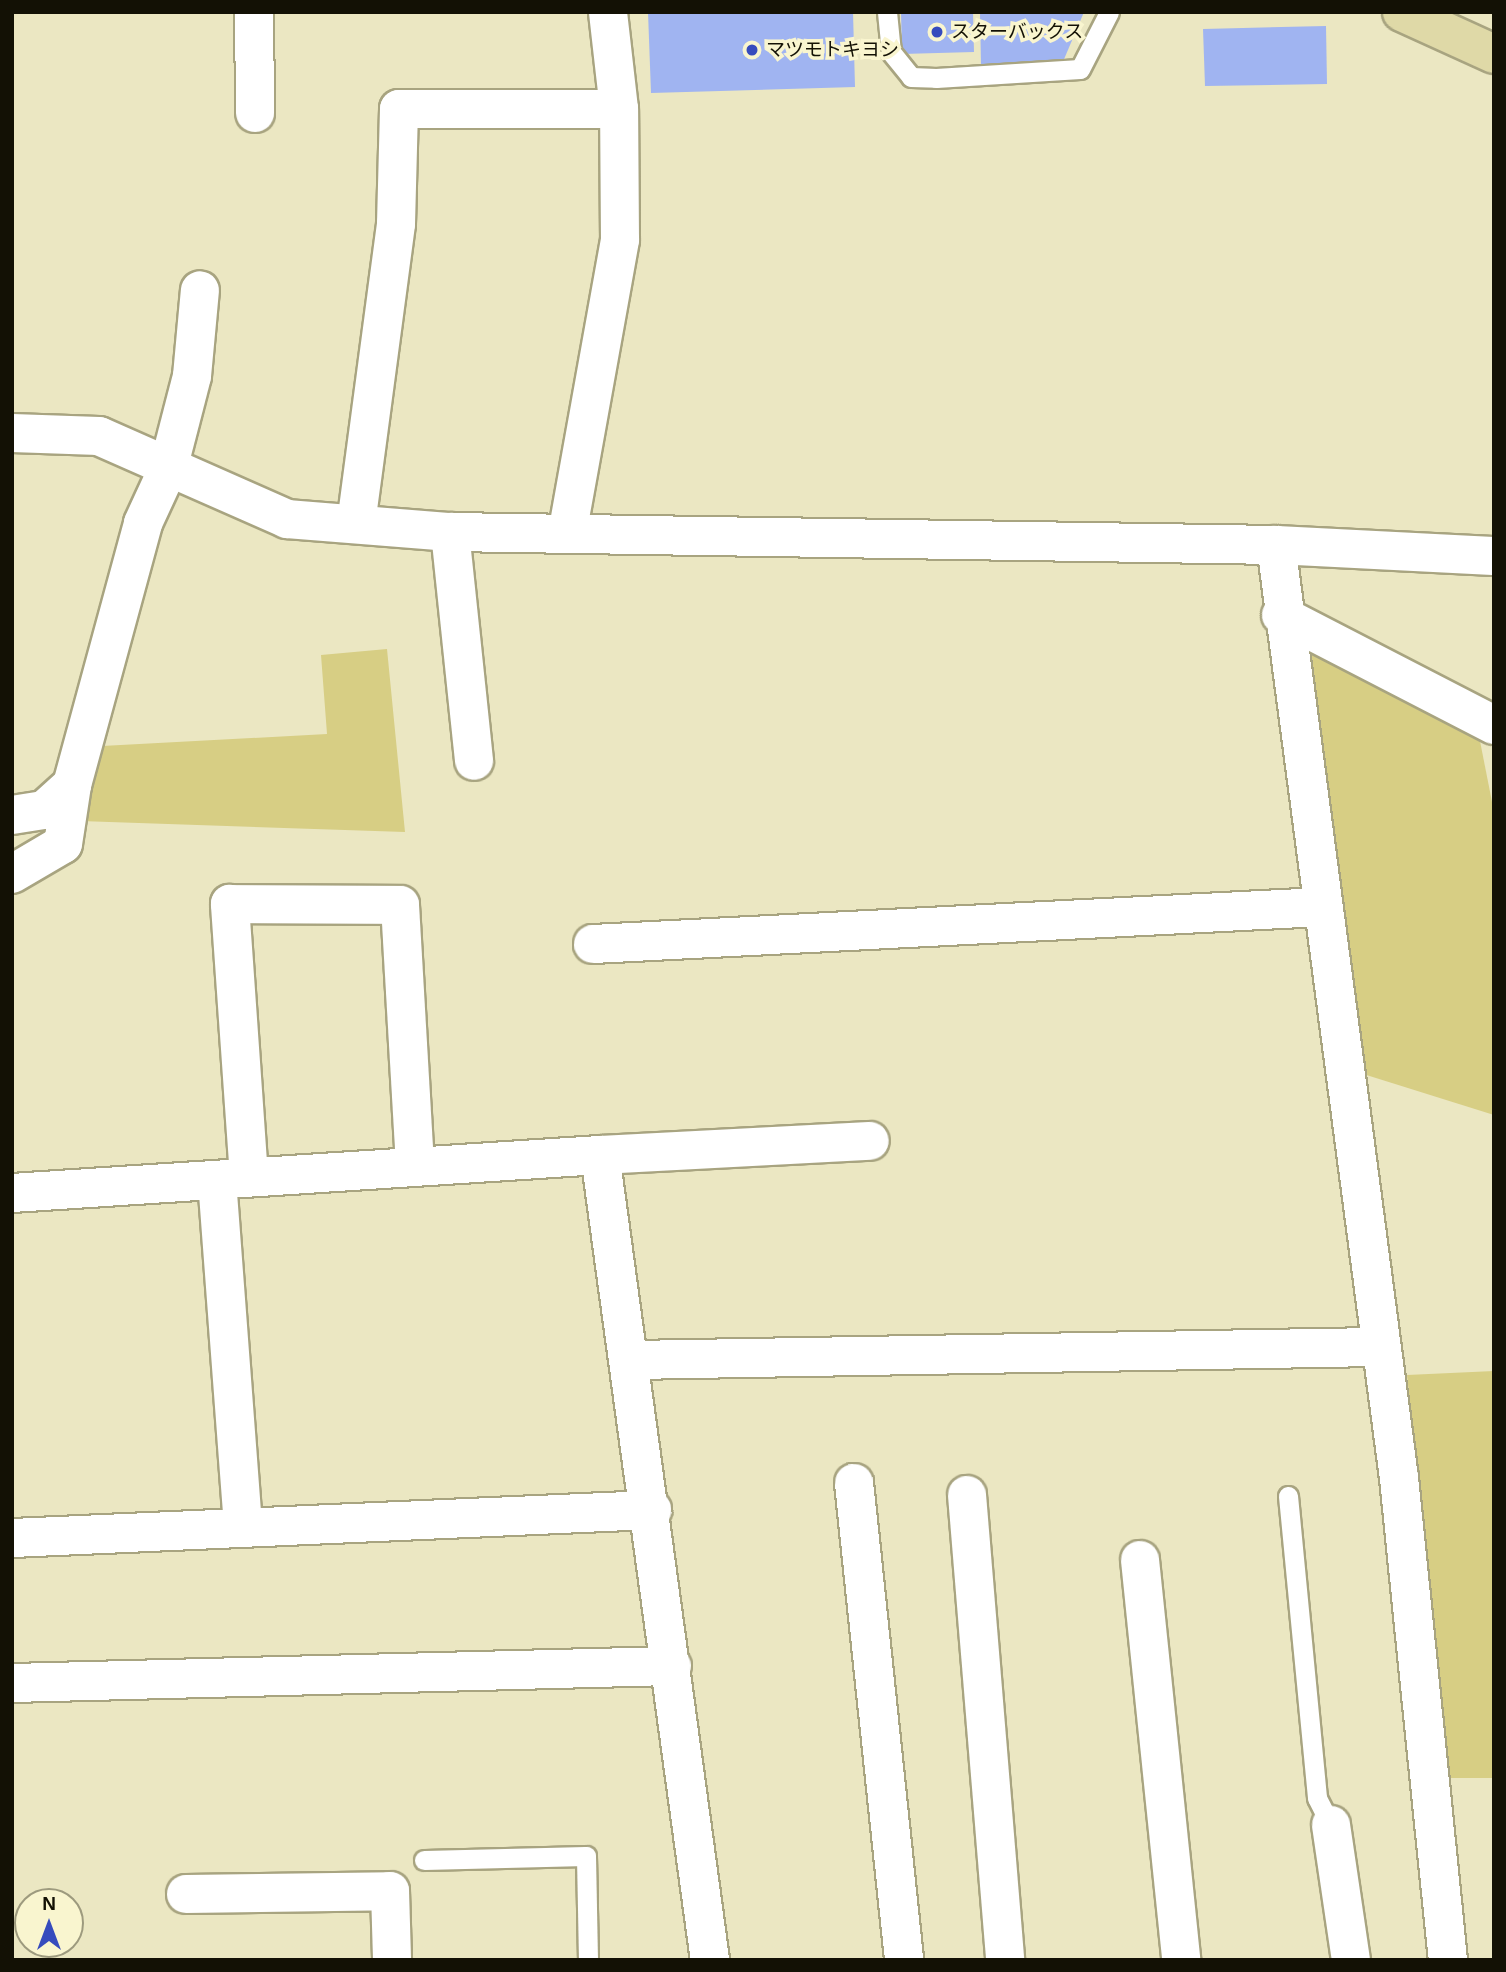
<!DOCTYPE html>
<html>
<head>
<meta charset="utf-8">
<style>
	body { margin:0 }
	#map { position:relative; width:1506px; height:1972px; overflow:hidden; background:#ebe7c2; font-family:Helvetica,"Noto Sans JP",sans-serif }
	div>[style] { position:absolute }
	.green>* { inset:0; background:#d7ce84 }
	.building>* { inset:0; background:#a0b4f1 }
	.roads { filter:drop-shadow(2px 0 #a8a480) drop-shadow(-2px 0 #a8a480) drop-shadow(0 2px #a8a480) drop-shadow(0 -2px #a8a480) }
	.lane>* { height:19px; margin:-9.5px; padding:0 9.5px; transform-origin:9.5px; border-radius:9.5px; background:#fff }
	.street>* { height:38px; margin:-19px; padding:0 19px; transform-origin:19px; border-radius:19px; background:#fff }
	.primary>* { height:38px; margin:-19px; padding:0 19px; transform-origin:19px; border-radius:19px; background:#dfd9a7 }
	.dots>* { width:19px; height:19px; translate:-50% -50%; box-sizing:border-box; border:4px solid #f9f5cf; border-radius:50% }
	span { translate:-50% -50%; white-space:nowrap; text-align:center; line-height:1.15; -webkit-text-stroke:7px #f9f5cf; paint-order:stroke }
	.poi-label { font-size:19px; color:#131105 }
	.left { translate:0 -50%; text-align:left }
	.frame { position:absolute; inset:0; border:14px solid #131105; pointer-events:none }
	.north { position:absolute; left:14px; top:1888px; width:70px; height:70px; box-sizing:border-box; background:#f9f5cf; border:2px solid #9d9a7e; border-radius:50%; rotate:0deg; font-size:19px; font-weight:700; line-height:28px; text-align:center; color:#131105 }
	.north::after { content:''; display:block; margin:auto; width:24px; height:32px; background:#364bbd; clip-path:polygon(50% 0,100% 100%,50% 72%,0 100%) }
</style>
</head>
<body>
<div id="map">
	<div class="green">
		<div style="clip-path:polygon(1309px 648px,1478px 731px,1494px 812px,1494px 1115px,1360px 1073px)"></div>
		<div style="clip-path:polygon(387px 649px,405px 832px,80px 821px,102px 746px,327px 734px,321px 655px)"></div>
		<div style="clip-path:polygon(1494px 1371px,1494px 1778px,1449px 1778px,1407px 1375px)"></div>
	</div>
	<div class="building">
		<div style="clip-path:polygon(648px 12px,853px 12px,855px 87px,651px 93px)"></div>
		<div style="clip-path:polygon(901px 12px,973px 12px,974px 52px,902px 54px)"></div>
		<div style="clip-path:polygon(980px 12px,1084px 12px,1062px 64px,981px 66px)"></div>
		<div style="clip-path:polygon(1326px 26px,1327px 84px,1205px 86px,1203px 29px)"></div>
	</div>
	<div class="roads">
		<div class="lane">
			<div style="left:887px;top:12px;width:40px;rotate:84.3deg"></div>
			<div style="left:891px;top:52px;width:32px;rotate:51deg"></div>
			<div style="left:911px;top:77px;width:25px;rotate:2deg"></div>
			<div style="left:936px;top:78px;width:144px;rotate:-3.6deg"></div>
			<div style="left:1080px;top:69px;width:64px;rotate:-63deg"></div>
			<div style="left:1288px;top:1496px;width:303px;rotate:84.5deg"></div>
			<div style="left:1317px;top:1798px;width:30px;rotate:63deg"></div>
			<div style="left:424px;top:1860px;width:162px;rotate:-1.4deg"></div>
			<div style="left:586px;top:1856px;width:104px;rotate:88.9deg"></div>
		</div>
		<div class="street">
			<div style="left:254px;top:12px;width:101px;rotate:89.4deg"></div>
			<div style="left:12px;top:433px;width:87px;rotate:2deg"></div>
			<div style="left:99px;top:436px;width:206px;rotate:23.8deg"></div>
			<div style="left:287px;top:519px;width:164px;rotate:4.6deg"></div>
			<div style="left:450px;top:532px;width:826px;rotate:0.9deg"></div>
			<div style="left:1276px;top:545px;width:218px;rotate:2.9deg"></div>
			<div style="left:356px;top:524px;width:303px;rotate:-82.4deg"></div>
			<div style="left:396px;top:224px;width:115px;rotate:-88.5deg"></div>
			<div style="left:399px;top:109px;width:220px"></div>
			<div style="left:568px;top:529px;width:294px;rotate:-79.8deg"></div>
			<div style="left:620px;top:240px;width:131px;rotate:-90.4deg"></div>
			<div style="left:619px;top:109px;width:98px;rotate:-96.5deg"></div>
			<div style="left:450px;top:532px;width:230px;rotate:84deg"></div>
			<div style="left:1276px;top:545px;width:941px;rotate:82.49deg"></div>
			<div style="left:1399px;top:1478px;width:484px;rotate:84.2deg"></div>
			<div style="left:1281px;top:615px;width:240px;rotate:27.3deg"></div>
			<div style="left:12px;top:815px;width:32px;rotate:-9deg"></div>
			<div style="left:44px;top:810px;width:38px;rotate:-42deg"></div>
			<div style="left:72px;top:785px;width:271px;rotate:-74.8deg"></div>
			<div style="left:143px;top:523px;width:60px;rotate:-65.2deg"></div>
			<div style="left:168px;top:469px;width:96px;rotate:-75.5deg"></div>
			<div style="left:192px;top:376px;width:86px;rotate:-84.7deg"></div>
			<div style="left:12px;top:874px;width:59px;rotate:-30.5deg"></div>
			<div style="left:63px;top:844px;width:60px;rotate:-81.3deg"></div>
			<div style="left:593px;top:944px;width:728px;rotate:-2.91deg"></div>
			<div style="left:600px;top:1155px;width:270px;rotate:-3deg"></div>
			<div style="left:249px;top:1177px;width:274px;rotate:-94deg"></div>
			<div style="left:230px;top:904px;width:170px;rotate:0.3deg"></div>
			<div style="left:400px;top:905px;width:261px;rotate:86.7deg"></div>
			<div style="left:217px;top:1180px;width:349px;rotate:85.7deg"></div>
			<div style="left:12px;top:1193px;width:589px;rotate:-3.7deg"></div>
			<div style="left:600px;top:1155px;width:812px;rotate:82.22deg"></div>
			<div style="left:632px;top:1360px;width:747px;rotate:-1deg"></div>
			<div style="left:854px;top:1483px;width:480px;rotate:84deg"></div>
			<div style="left:967px;top:1495px;width:467px;rotate:85.3deg"></div>
			<div style="left:12px;top:1538px;width:641px;rotate:-2.51deg"></div>
			<div style="left:1140px;top:1560px;width:402px;rotate:84.1deg"></div>
			<div style="left:12px;top:1683px;width:660px;rotate:-1.48deg"></div>
			<div style="left:1331px;top:1825px;width:136px;rotate:81.6deg"></div>
			<div style="left:186px;top:1894px;width:204px;rotate:-0.8deg"></div>
			<div style="left:390px;top:1891px;width:69px;rotate:88.3deg"></div>
		</div>
		<div class="primary">
			<div style="left:1402px;top:12px;width:101px;rotate:24.5deg"></div>
		</div>
	</div>
	<div class="dots">
		<div style="left:937px;top:32px;background:#364bbd"></div>
		<div style="left:752px;top:50px;background:#364bbd"></div>
	</div>
	<div class="poi-label">
		<span class="left" style="left:951px;top:32px">スターバックス</span>
		<span class="left" style="left:766px;top:50px">マツモトキヨシ</span>
	</div>
	<div class="frame"></div>
	<div class="north">N</div>
</div>
</body>
</html>
